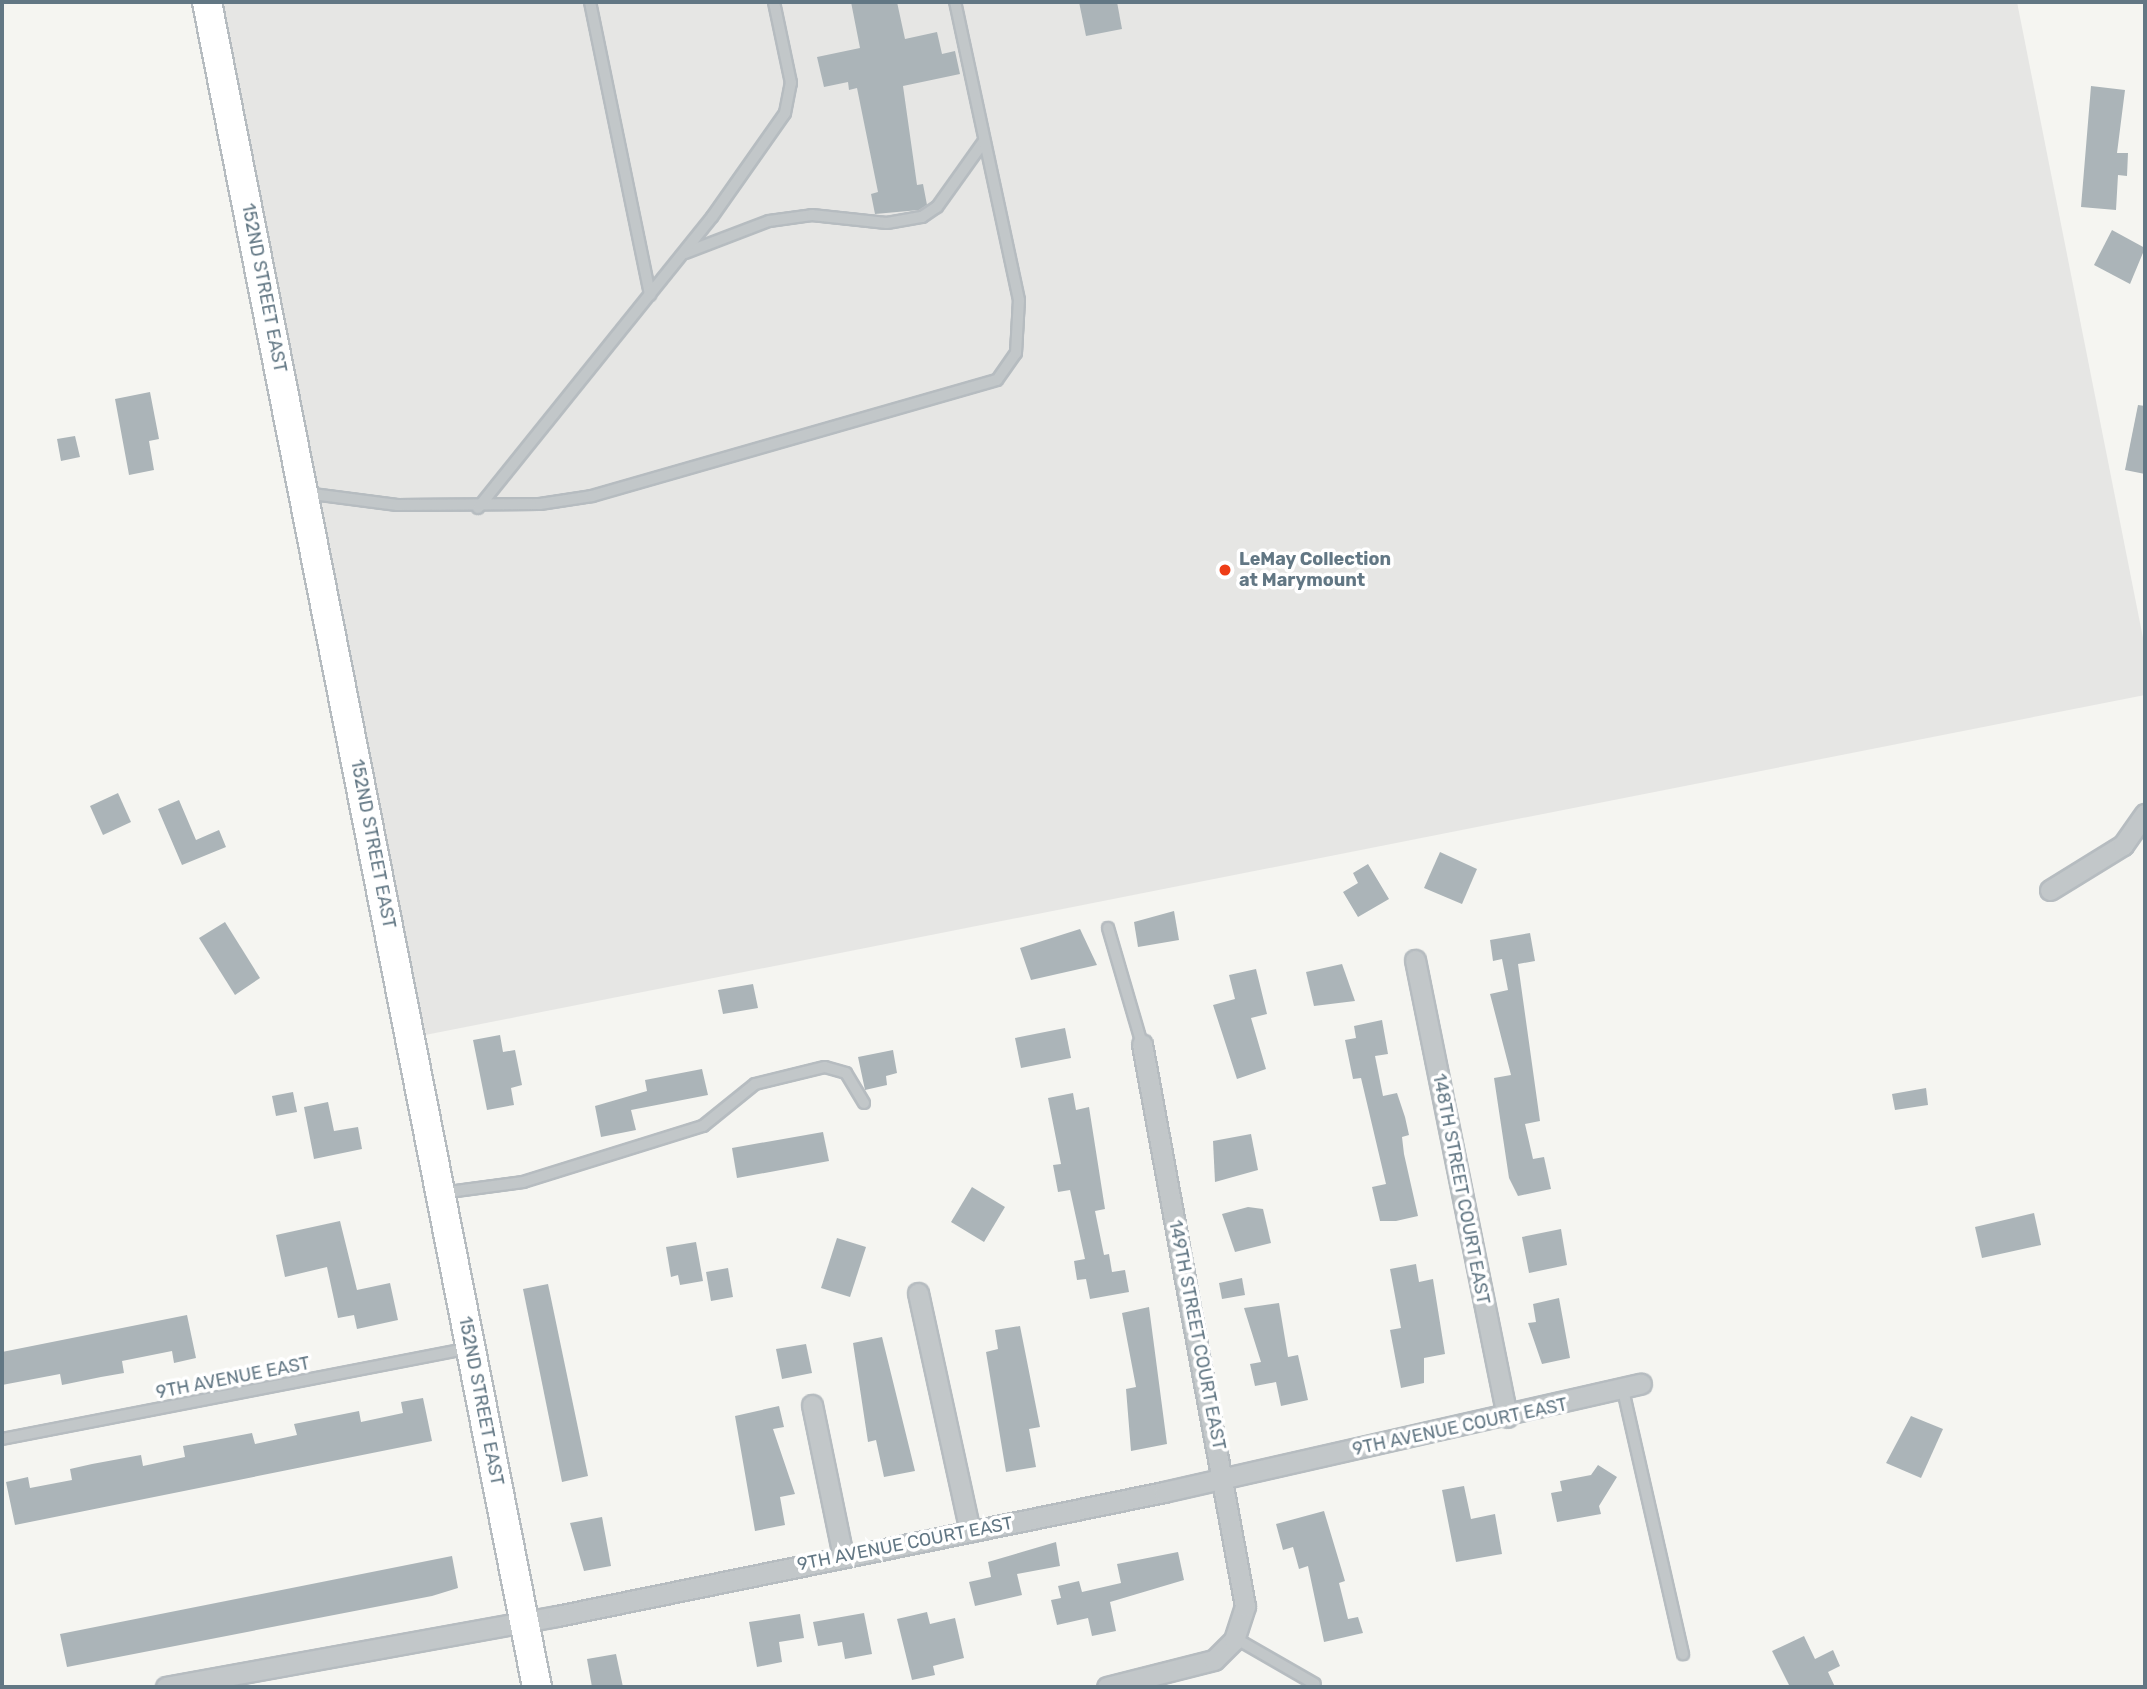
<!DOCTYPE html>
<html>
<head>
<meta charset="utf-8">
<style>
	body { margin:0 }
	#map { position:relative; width:2147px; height:1689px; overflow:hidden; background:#f5f5f1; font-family:Rubik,sans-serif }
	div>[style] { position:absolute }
	.built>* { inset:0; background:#e6e6e4 }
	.building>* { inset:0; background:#abb4b8 }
	.roads { filter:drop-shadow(2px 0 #b6bcc0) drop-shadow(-2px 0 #b6bcc0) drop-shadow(0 2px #b6bcc0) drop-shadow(0 -2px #b6bcc0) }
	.lane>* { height:10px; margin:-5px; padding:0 5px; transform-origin:5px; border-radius:5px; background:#c2c7c9 }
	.street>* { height:19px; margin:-9.5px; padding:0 9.5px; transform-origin:9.5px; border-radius:9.5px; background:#c2c7c9 }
	.secondary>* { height:28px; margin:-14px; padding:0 14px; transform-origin:14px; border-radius:14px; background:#fff }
	.dots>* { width:19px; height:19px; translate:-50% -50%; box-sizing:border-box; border:4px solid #fff; border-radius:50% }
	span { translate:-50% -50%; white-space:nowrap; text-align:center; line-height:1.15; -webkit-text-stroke:7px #fff; paint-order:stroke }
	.street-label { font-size:18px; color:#627784 }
	.poi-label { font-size:18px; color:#627784; font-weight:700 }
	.left { translate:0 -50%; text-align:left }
	.frame { position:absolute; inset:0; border:4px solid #627784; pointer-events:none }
</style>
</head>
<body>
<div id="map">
	<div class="built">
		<div style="clip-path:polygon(207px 2px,2017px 2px,2145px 648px,2145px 695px,410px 1038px)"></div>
	</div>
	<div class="building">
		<div style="clip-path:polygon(851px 2px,897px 2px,905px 39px,937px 32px,942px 54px,955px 51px,960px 74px,903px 86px,917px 185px,923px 184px,927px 205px,919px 210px,875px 214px,871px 194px,878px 192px,857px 88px,849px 90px,848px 82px,824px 87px,817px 57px,860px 48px)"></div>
		<div style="clip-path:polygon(1079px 2px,1117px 2px,1122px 29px,1086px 36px)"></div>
		<div style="clip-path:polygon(2091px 86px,2125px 90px,2117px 153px,2128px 153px,2127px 176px,2118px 175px,2116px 210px,2081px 207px)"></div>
		<div style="clip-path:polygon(2112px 230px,2145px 248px,2130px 284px,2094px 265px)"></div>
		<div style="clip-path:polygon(150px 392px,159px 439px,149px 441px,154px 470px,129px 475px,115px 399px)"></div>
		<div style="clip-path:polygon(2138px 405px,2145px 406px,2145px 474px,2125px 470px)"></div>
		<div style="clip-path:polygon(75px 436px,80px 457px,61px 461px,57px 439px)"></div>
		<div style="clip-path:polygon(118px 793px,131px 822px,103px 835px,90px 806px)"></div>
		<div style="clip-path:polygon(179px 800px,196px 840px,219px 830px,226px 847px,182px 865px,158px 809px)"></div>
		<div style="clip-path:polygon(1440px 852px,1477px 869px,1462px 904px,1424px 888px)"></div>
		<div style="clip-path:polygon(1368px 864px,1389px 899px,1358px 917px,1343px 892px,1358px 883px,1353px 873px)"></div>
		<div style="clip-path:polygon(1174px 911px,1179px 940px,1138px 947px,1134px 922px)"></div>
		<div style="clip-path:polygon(225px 922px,260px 978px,235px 995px,199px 938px)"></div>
		<div style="clip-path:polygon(1080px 929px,1097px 965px,1031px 980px,1020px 948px)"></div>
		<div style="clip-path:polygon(1530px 933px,1535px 961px,1518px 964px,1540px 1121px,1525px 1124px,1533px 1159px,1544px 1157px,1551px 1189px,1518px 1196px,1509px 1178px,1494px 1078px,1511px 1075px,1490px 994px,1508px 990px,1502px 959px,1493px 961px,1490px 940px)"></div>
		<div style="clip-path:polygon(1342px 964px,1355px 1001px,1314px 1006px,1306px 972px)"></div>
		<div style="clip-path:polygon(1256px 969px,1267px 1014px,1251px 1018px,1266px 1069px,1237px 1079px,1213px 1005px,1235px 999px,1229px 975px)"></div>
		<div style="clip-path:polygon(753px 984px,758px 1008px,723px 1014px,718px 990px)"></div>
		<div style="clip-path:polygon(1382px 1020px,1388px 1054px,1375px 1056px,1383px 1096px,1397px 1093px,1405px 1117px,1409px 1135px,1402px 1137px,1404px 1154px,1418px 1216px,1396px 1221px,1380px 1221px,1372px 1187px,1386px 1184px,1361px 1078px,1353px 1079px,1345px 1040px,1356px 1038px,1354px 1026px)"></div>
		<div style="clip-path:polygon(1065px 1028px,1071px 1058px,1021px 1068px,1015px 1038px)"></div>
		<div style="clip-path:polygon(500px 1035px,503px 1052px,515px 1050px,522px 1085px,511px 1088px,514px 1105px,487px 1110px,473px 1040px)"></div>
		<div style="clip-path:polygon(893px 1050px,897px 1073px,886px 1076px,887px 1085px,865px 1090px,858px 1057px)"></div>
		<div style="clip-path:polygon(702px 1069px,708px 1095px,631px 1110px,636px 1130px,601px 1137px,595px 1106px,647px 1091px,645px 1080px)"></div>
		<div style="clip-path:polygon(1926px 1088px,1928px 1105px,1895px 1110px,1892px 1094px)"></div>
		<div style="clip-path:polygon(293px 1092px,297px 1112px,276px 1116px,272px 1096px)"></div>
		<div style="clip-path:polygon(1073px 1093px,1076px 1110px,1089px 1107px,1105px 1209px,1095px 1211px,1104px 1255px,1109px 1254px,1112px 1272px,1125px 1270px,1129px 1292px,1090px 1299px,1086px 1279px,1077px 1280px,1074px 1261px,1085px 1259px,1070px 1190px,1058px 1192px,1053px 1165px,1061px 1164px,1048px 1098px)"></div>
		<div style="clip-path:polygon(328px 1102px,334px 1131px,358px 1127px,362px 1149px,314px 1159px,304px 1107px)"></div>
		<div style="clip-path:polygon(823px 1132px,829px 1161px,737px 1178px,732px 1148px)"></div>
		<div style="clip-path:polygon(1251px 1134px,1258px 1170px,1215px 1182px,1213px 1141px)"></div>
		<div style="clip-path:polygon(972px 1187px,1005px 1207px,984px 1242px,951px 1222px)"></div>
		<div style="clip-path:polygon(1248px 1207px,1263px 1209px,1271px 1243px,1235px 1252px,1222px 1214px)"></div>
		<div style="clip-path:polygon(2034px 1213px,2041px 1245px,1982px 1258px,1975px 1227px)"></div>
		<div style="clip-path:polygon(340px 1221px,357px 1290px,390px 1283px,398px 1320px,357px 1329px,354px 1315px,338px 1318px,327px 1267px,285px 1277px,276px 1235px)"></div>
		<div style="clip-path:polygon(1561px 1229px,1567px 1265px,1529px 1273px,1522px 1237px)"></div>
		<div style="clip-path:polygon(837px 1238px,866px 1247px,850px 1297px,821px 1288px)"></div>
		<div style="clip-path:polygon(696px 1242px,703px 1281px,680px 1285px,678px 1275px,671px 1277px,666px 1247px)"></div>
		<div style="clip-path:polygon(1416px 1264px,1419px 1282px,1433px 1279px,1445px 1354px,1424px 1358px,1424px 1383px,1401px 1388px,1390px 1330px,1401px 1328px,1390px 1269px)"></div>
		<div style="clip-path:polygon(728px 1268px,733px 1297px,711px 1301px,706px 1272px)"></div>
		<div style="clip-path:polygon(1242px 1278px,1245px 1295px,1222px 1299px,1219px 1283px)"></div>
		<div style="clip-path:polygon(548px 1284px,588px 1476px,562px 1482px,523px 1289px)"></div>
		<div style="clip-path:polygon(1559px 1298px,1570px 1358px,1542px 1364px,1528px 1323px,1536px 1322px,1533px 1304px)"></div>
		<div style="clip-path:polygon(1279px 1303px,1288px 1357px,1298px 1355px,1308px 1400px,1281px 1406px,1276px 1382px,1255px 1386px,1250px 1364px,1261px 1362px,1244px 1308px)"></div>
		<div style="clip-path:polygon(1149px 1307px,1167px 1444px,1131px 1451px,1126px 1389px,1136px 1387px,1122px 1313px)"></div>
		<div style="clip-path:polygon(187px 1315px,196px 1358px,174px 1363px,172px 1351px,122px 1361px,124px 1373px,101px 1377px,62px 1385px,60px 1374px,2px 1385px,2px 1352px)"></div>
		<div style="clip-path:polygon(1020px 1326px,1040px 1427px,1029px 1429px,1036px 1467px,1006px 1472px,986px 1352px,998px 1349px,995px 1330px)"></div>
		<div style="clip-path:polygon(882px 1337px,915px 1471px,884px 1477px,876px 1440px,868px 1442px,853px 1343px)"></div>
		<div style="clip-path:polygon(806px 1344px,812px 1373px,782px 1379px,776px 1349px)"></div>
		<div style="clip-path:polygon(423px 1398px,432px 1441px,15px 1525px,6px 1482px,28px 1477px,30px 1488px,72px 1480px,70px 1469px,92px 1464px,141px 1455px,143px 1466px,185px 1457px,183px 1446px,205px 1442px,252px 1433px,255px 1444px,297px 1435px,294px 1424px,359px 1411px,361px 1422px,403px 1413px,401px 1402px)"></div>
		<div style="clip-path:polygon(779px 1406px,784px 1427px,773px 1429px,795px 1494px,780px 1497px,785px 1525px,755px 1531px,735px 1416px)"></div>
		<div style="clip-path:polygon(1911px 1416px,1943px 1429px,1921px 1478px,1886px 1463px)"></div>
		<div style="clip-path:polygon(1598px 1465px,1617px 1477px,1599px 1506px,1601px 1514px,1557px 1522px,1551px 1493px,1562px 1491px,1560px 1481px,1591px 1475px)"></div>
		<div style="clip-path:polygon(1464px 1486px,1471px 1519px,1495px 1514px,1502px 1554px,1456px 1562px,1442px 1490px)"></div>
		<div style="clip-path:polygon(1324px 1511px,1345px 1581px,1339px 1583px,1348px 1619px,1358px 1617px,1363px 1633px,1324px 1642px,1308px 1566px,1299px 1569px,1293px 1547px,1283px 1550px,1276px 1524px)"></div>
		<div style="clip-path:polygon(602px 1517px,611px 1566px,584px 1571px,570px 1523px)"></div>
		<div style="clip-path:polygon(1056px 1542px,1060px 1566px,1017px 1574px,1022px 1595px,975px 1606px,969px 1582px,991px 1577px,988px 1562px)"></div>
		<div style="clip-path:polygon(1178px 1552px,1184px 1580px,1110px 1602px,1116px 1631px,1092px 1636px,1088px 1618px,1057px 1625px,1051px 1600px,1061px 1598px,1058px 1586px,1079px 1581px,1082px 1592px,1121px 1583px,1117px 1564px)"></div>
		<div style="clip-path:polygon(452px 1556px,458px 1588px,432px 1596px,67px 1667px,60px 1634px)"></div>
		<div style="clip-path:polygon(927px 1612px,930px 1624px,955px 1618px,964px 1658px,933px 1666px,935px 1675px,912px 1680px,897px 1619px)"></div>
		<div style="clip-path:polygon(864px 1613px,872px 1654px,845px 1659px,842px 1642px,818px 1646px,813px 1622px)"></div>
		<div style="clip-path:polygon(800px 1614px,804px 1638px,779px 1642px,782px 1662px,757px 1667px,749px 1622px)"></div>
		<div style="clip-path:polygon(1804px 1636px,1815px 1659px,1833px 1650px,1840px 1666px,1828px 1672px,1835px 1687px,1790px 1687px,1772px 1651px)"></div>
		<div style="clip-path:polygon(616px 1654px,623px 1687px,592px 1687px,587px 1659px)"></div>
	</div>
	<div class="roads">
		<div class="lane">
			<div style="left:590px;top:2px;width:299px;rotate:78.4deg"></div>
			<div style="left:685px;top:253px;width:90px;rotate:-20.9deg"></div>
			<div style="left:769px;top:221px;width:43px;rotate:-7.9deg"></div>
			<div style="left:812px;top:215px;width:75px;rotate:6.1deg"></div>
			<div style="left:887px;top:223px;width:36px;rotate:-10deg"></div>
			<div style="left:922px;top:217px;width:18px;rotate:-34deg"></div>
			<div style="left:937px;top:207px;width:81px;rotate:-54.5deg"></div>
			<div style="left:305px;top:493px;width:93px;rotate:7.4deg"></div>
			<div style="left:397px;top:505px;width:143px;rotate:-0.4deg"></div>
			<div style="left:540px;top:504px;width:53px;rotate:-8.7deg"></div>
			<div style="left:592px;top:496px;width:421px;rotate:-16deg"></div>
			<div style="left:997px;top:380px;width:33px;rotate:-55deg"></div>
			<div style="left:1016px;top:353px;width:53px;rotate:-86.8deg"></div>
			<div style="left:1019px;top:300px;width:305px;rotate:-102.1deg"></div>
			<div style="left:478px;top:508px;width:373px;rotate:-51.2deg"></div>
			<div style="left:712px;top:217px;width:127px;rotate:-54.9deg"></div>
			<div style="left:785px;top:113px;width:31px;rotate:-79deg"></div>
			<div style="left:791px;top:83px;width:83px;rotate:-101.9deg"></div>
			<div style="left:1108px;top:928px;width:121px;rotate:73.7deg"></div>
			<div style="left:441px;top:1193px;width:83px;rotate:-7.6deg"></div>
			<div style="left:523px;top:1182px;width:189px;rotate:-17.3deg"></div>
			<div style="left:703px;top:1126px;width:67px;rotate:-38.9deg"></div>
			<div style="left:755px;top:1084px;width:72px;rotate:-13.7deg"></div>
			<div style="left:825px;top:1067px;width:22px;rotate:16deg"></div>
			<div style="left:846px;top:1073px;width:35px;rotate:59deg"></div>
			<div style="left:1623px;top:1390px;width:271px;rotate:77.2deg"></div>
			<div style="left:2px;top:1439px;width:474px;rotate:-11deg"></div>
			<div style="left:1235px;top:1638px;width:92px;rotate:29.9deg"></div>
		</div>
		<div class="street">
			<div style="left:2050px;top:890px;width:86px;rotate:-31.7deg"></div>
			<div style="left:2123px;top:845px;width:38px;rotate:-55deg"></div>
			<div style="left:1415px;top:960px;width:466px;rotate:78.6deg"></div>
			<div style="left:918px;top:1293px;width:244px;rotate:77.7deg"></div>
			<div style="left:812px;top:1405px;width:154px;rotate:78.4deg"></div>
			<div style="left:166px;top:1687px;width:397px;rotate:-10.3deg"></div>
			<div style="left:557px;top:1616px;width:620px;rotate:-11.55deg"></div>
			<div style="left:1164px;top:1492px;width:489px;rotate:-12.8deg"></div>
			<div style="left:1107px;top:1687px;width:110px;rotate:-14.2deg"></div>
			<div style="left:1214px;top:1660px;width:28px;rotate:-45deg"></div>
			<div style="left:1234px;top:1640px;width:36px;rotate:-72deg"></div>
			<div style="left:1245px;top:1606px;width:571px;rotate:-100.39deg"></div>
		</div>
		<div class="secondary">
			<div style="left:207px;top:2px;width:1717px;rotate:78.92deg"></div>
		</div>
	</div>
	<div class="dots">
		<div style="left:1225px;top:570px;background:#ee3d17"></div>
	</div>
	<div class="street-label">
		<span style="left:264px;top:288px;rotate:79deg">152ND STREET EAST</span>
		<span style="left:373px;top:844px;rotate:79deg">152ND STREET EAST</span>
		<span style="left:1461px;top:1189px;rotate:79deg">148TH STREET COURT EAST</span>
		<span style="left:1197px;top:1335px;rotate:79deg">149TH STREET COURT EAST</span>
		<span style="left:233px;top:1378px;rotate:-11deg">9TH AVENUE EAST</span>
		<span style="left:481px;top:1401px;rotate:79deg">152ND STREET EAST</span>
		<span style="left:1460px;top:1427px;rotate:-12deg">9TH AVENUE COURT EAST</span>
		<span style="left:905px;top:1544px;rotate:-11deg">9TH AVENUE COURT EAST</span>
	</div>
	<div class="poi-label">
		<span class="left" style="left:1239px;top:570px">LeMay Collection<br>at Marymount</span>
	</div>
	<div class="frame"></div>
</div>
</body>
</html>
